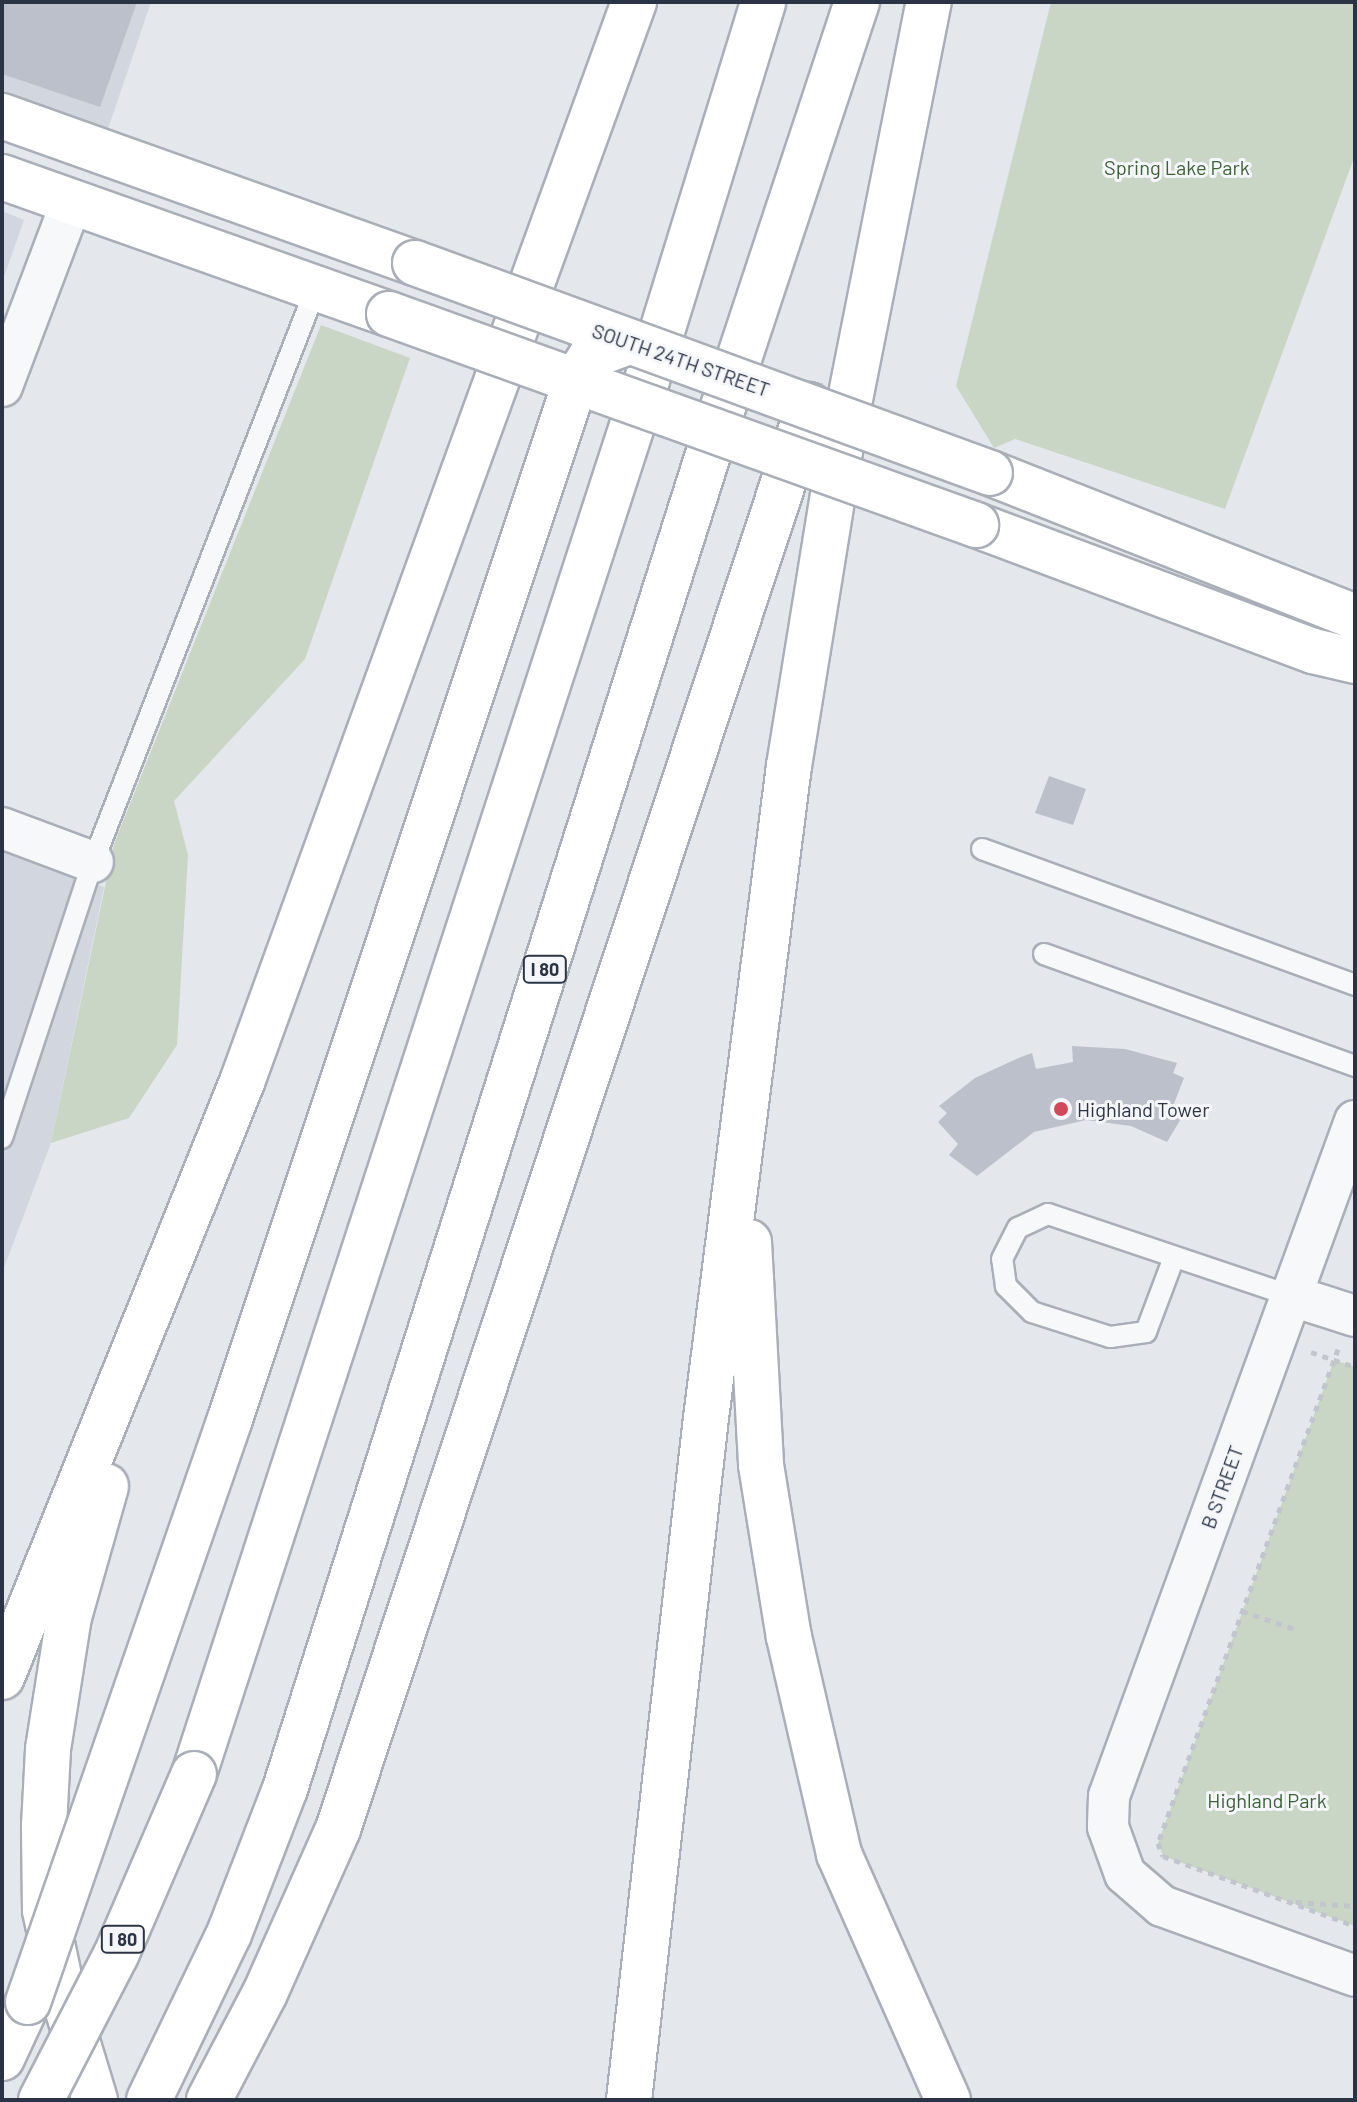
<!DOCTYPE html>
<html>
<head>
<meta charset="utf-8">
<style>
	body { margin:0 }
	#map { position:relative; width:1357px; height:2102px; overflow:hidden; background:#e4e7ec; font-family:Barlow,sans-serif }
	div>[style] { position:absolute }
	.built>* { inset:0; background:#d2d6de }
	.green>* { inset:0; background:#c9d6c5 }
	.building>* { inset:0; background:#bbc0ca }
	.path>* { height:5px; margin-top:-2.5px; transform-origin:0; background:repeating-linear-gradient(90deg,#c2c5cb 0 6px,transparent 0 12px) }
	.roads { filter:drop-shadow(2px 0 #a9aeb7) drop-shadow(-2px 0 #a9aeb7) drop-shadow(0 2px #a9aeb7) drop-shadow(0 -2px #a9aeb7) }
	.service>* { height:20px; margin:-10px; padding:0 10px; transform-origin:10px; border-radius:10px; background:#f7f8fa }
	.minor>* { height:40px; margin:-20px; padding:0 20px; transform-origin:20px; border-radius:20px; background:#f7f8fa }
	.secondary>* { height:44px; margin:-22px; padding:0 22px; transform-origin:22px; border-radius:22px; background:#fff }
	.motorway>* { height:44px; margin:-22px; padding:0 22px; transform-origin:22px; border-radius:22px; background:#fff }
	.bridges { filter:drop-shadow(2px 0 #a9aeb7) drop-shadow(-2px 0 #a9aeb7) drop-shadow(0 2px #a9aeb7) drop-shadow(0 -2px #a9aeb7) }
	.secondary-bridge>* { height:44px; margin:-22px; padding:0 22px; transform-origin:22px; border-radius:22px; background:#fff }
	.motorway-bridge>* { height:44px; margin:-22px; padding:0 22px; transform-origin:22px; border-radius:22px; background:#fff }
	.dots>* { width:22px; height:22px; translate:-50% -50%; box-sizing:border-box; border:4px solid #f4f6f9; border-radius:50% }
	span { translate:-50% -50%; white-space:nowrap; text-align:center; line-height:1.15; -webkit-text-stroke:6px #f4f6f9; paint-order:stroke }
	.shield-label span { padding:2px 6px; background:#f4f6f9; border:2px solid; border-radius:6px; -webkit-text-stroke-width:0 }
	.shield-label { font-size:18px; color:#2b3445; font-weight:700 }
	.park-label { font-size:20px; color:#3f6138 }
	.street-label { font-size:20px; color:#2b3445 }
	.poi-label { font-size:20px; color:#2b3445 }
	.left { translate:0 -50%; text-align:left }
	.frame { position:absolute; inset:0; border:4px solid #2b3445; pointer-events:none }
</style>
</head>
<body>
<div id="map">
	<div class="built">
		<div style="clip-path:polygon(2px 2px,151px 2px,108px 129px,2px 92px)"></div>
		<div style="clip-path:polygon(2px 211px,24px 220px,2px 282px)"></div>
		<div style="clip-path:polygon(2px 849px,104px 887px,51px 1143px,2px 1273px)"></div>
	</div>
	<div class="green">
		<div style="clip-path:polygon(1051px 2px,1355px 2px,1355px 155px,1225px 509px,1015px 439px,994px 448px,956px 386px)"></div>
		<div style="clip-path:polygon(321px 325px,410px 358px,305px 659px,174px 801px,188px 855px,177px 1045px,129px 1118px,51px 1143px,114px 844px)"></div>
		<div style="clip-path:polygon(1334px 1360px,1355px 1367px,1355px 1926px,1163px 1856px,1158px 1843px)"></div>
	</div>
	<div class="building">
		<div style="clip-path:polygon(2px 2px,137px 2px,100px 107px,2px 74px)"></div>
		<div style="clip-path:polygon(1049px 776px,1086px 789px,1073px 825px,1035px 813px)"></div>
		<div style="clip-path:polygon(1072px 1046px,1125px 1049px,1177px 1063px,1173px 1073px,1184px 1078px,1173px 1106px,1185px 1112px,1167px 1142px,1131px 1126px,1086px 1120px,1034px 1132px,977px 1176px,949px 1155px,958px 1144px,938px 1122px,947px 1113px,939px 1106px,975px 1078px,1021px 1057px,1032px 1053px,1036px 1069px,1073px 1062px)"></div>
	</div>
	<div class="path">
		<div style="left:1338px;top:1349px;width:526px;rotate:110.02deg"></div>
		<div style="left:1158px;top:1843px;width:14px;rotate:69deg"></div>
		<div style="left:1163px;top:1856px;width:204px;rotate:20deg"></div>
		<div style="left:1311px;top:1352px;width:46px;rotate:18.8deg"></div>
		<div style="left:1242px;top:1611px;width:56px;rotate:18.8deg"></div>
		<div style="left:1296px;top:1902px;width:59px;rotate:3.9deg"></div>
	</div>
	<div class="roads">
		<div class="service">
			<div style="left:982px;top:849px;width:397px;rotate:20deg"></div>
			<div style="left:1044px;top:954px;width:331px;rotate:19.8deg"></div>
			<div style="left:2px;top:1138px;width:291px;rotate:-71.8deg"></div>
			<div style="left:93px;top:862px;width:616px;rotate:-68.77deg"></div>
			<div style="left:1173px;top:1260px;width:77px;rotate:110.6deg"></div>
			<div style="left:1146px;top:1332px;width:36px;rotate:172deg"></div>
			<div style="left:1110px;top:1337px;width:82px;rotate:-162.2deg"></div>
			<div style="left:1032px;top:1312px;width:37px;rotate:-135deg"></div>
			<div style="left:1006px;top:1286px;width:27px;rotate:-98deg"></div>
			<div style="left:1002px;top:1259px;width:35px;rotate:-63deg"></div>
			<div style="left:1018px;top:1228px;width:33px;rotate:-25deg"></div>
			<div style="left:1048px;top:1214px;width:257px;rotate:18.6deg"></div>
		</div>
		<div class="minor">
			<div style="left:2px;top:386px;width:196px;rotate:-69.3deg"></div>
			<div style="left:2px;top:828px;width:97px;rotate:20.5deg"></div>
			<div style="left:1355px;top:1121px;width:718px;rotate:110.02deg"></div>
			<div style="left:1109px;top:1796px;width:31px;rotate:92deg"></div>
			<div style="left:1108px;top:1827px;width:50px;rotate:70.1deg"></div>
			<div style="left:1125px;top:1874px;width:49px;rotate:40.9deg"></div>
			<div style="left:1162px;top:1906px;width:205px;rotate:19.9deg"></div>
			<div style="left:1292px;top:1296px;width:66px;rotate:17.6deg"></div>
		</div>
		<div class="secondary">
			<div style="left:2px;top:116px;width:438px;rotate:19.6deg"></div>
			<div style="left:2px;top:177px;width:411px;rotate:19.5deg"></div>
			<div style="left:990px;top:473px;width:392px;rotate:21.5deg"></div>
			<div style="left:976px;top:525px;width:360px;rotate:20.5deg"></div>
			<div style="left:1313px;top:651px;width:43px;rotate:13.4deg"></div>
		</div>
		<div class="motorway">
			<div style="left:749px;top:1242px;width:223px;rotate:86.9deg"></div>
			<div style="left:761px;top:1465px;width:174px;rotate:80.8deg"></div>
			<div style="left:789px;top:1637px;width:223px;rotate:77deg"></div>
			<div style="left:839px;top:1854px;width:269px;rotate:66.1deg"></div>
			<div style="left:2px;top:1677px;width:642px;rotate:-68.03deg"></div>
			<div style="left:242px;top:1082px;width:1149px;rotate:-70.05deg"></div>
			<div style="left:194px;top:1774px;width:1466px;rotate:-72deg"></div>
			<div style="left:647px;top:380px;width:395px;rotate:-72.9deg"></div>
			<div style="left:2px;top:2058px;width:62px;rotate:-65.1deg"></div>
			<div style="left:95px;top:2100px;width:110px;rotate:-106.9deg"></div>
			<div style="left:63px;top:1995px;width:87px;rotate:-102deg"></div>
			<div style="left:45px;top:1910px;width:84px;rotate:-90.7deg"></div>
			<div style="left:44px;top:1826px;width:77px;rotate:-87deg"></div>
			<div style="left:48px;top:1749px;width:134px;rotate:-81deg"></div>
			<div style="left:69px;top:1617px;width:136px;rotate:-74.2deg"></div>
			<div style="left:149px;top:2100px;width:184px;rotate:-64.3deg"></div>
			<div style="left:229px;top:1934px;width:155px;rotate:-68.9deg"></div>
			<div style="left:285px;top:1789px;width:1450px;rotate:-72.41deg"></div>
			<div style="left:723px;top:407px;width:427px;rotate:-71.7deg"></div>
			<div style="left:209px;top:2100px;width:121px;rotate:-62.4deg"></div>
			<div style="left:265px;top:1993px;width:180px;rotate:-66deg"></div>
			<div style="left:338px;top:1829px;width:1500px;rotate:-71.7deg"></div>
			<div style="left:629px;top:2100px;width:686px;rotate:-83.56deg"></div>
			<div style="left:706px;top:1418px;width:657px;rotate:-82.75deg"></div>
			<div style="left:789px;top:766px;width:320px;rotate:-80.8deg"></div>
			<div style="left:840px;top:450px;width:457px;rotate:-78.8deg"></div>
		</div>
	</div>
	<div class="bridges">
		<div class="secondary-bridge">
			<div style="left:415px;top:263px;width:612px;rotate:20.06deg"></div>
			<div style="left:389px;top:314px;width:624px;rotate:19.77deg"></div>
		</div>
		<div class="motorway-bridge">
			<div style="left:28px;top:2002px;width:617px;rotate:-70.89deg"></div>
			<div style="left:230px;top:1419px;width:1095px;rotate:-71.58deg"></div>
			<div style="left:576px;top:380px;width:28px;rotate:-58deg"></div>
			<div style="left:591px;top:356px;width:40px;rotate:-20.2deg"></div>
			<div style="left:41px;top:2100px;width:163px;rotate:-62.7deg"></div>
			<div style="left:116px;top:1955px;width:197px;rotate:-66.7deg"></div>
		</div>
	</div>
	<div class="dots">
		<div style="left:1061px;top:1109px;background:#d1495b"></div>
	</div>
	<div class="shield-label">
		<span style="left:545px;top:969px">I 80</span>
		<span style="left:123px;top:1939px">I 80</span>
	</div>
	<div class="park-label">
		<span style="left:1177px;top:167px">Spring Lake Park</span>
		<span style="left:1267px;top:1800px">Highland Park</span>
	</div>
	<div class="street-label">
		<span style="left:681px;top:360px;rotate:19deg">SOUTH 24TH STREET</span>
		<span style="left:1222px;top:1487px;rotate:-70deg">B STREET</span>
	</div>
	<div class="poi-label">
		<span class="left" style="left:1077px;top:1109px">Highland Tower</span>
	</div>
	<div class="frame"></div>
</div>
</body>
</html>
